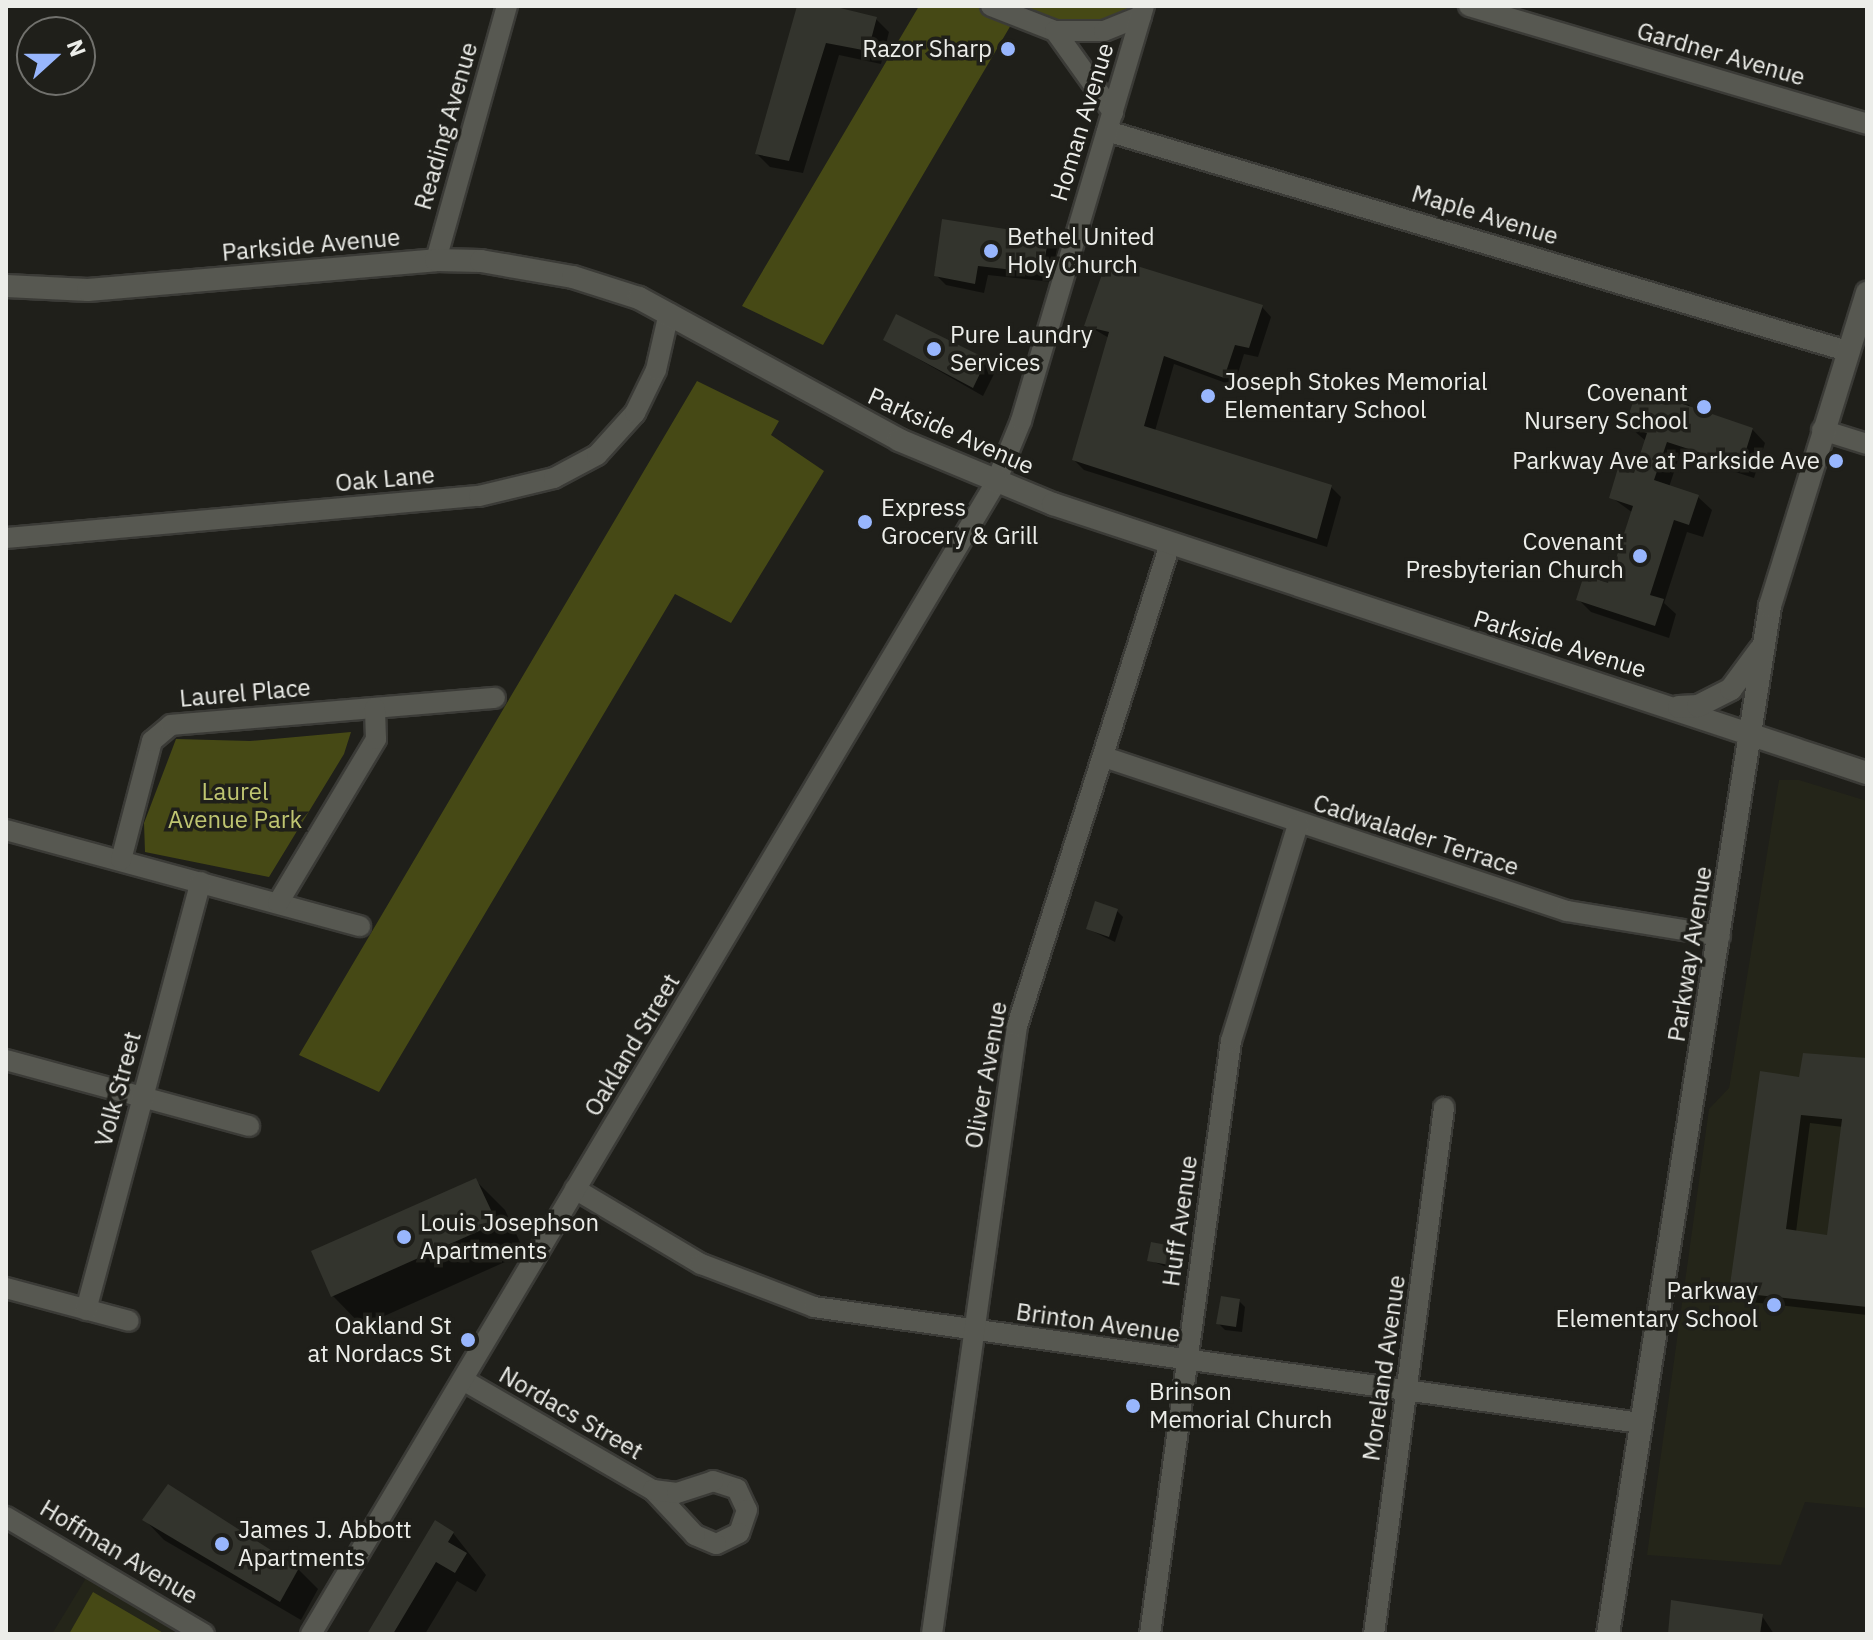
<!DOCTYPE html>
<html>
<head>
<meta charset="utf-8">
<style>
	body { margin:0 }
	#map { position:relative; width:1873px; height:1640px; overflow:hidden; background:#1f1f1a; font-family:"IBM Plex Sans",sans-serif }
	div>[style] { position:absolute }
	.built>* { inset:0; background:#242519 }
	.green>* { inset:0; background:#464915 }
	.shadow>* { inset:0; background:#0007 }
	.building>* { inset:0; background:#33342d }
	.roads { filter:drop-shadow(2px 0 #3b3b37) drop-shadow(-2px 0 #3b3b37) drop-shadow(0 2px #3b3b37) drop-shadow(0 -2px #3b3b37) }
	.minor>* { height:20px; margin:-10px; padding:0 10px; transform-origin:10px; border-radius:10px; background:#575851 }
	.secondary>* { height:22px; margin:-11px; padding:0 11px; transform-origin:11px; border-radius:11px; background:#575851 }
	.dots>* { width:22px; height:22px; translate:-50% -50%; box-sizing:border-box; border:4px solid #1f1f1a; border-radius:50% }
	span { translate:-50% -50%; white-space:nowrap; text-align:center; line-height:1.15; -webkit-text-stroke:7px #1f1f1a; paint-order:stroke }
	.poi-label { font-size:24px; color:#ecede9 }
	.right { translate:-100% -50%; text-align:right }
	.left { translate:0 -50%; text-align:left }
	.street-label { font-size:24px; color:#ecede9 }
	.park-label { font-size:24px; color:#bfc571 }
	.frame { position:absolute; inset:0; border:8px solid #ecede9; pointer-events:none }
	.north { position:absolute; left:16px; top:16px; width:80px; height:80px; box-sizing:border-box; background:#1f1f1a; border:2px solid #71716d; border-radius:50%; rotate:69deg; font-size:22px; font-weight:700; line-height:32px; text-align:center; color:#ecede9 }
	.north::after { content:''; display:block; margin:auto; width:28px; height:36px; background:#98b6fd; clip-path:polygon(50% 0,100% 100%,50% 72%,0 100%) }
</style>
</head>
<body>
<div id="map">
	<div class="built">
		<div style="clip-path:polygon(1779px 780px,1799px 780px,1867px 801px,1867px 1508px,1805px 1502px,1781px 1565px,1647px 1555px,1709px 1109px,1729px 1088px)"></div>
		<div style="clip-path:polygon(97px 1560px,213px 1634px,52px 1634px)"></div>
	</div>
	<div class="green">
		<div style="clip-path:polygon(919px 6px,1146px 6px,1135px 40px,1018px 13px,823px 345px,742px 306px)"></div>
		<div style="clip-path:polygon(697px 381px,779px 421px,771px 435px,824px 471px,731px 623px,675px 594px,379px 1092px,299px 1055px)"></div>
		<div style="clip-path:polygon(351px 732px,344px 754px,269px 877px,145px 852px,144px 823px,176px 739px,250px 741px)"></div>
		<div style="clip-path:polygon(93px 1592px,165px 1634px,69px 1634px)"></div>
	</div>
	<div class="shadow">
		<div style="clip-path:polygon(799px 6px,876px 19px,889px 32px,881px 64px,839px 55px,803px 173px,770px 167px,757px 154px)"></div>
		<div style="clip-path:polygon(1048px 238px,1057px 248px,1051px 282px,988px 275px,984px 293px,946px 285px,936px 275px)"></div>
		<div style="clip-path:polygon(1262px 307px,1271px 317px,1258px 357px,1244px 354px,1234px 386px,1174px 364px,1155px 431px,1331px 487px,1341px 497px,1327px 547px,1084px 470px,1074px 460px,1109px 338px,1087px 325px)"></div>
		<div style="clip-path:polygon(885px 340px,986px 360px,996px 370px,983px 396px)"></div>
		<div style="clip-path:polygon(1681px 397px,1694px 410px,1752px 429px,1765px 443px,1754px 478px,1680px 454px,1669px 487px,1698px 497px,1712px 510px,1703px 537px,1687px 532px,1664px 603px,1676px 614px,1669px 638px,1591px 612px,1578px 599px,1610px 585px,1633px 513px,1611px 497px,1635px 476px,1646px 441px,1627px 425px,1660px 403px)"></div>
		<div style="clip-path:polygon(1117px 911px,1123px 917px,1115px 942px,1088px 929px)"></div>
		<div style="clip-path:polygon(evenodd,1867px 1050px,1867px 1315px,1741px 1301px,1731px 1291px,1800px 1079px,1866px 1060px,1867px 1050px,1810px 1123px,1843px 1127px,1828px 1237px,1796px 1232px,1810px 1123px)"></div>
		<div style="clip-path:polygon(476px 1181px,505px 1210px,525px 1253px,362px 1326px,333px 1296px,313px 1252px)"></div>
		<div style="clip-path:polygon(1171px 1248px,1177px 1254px,1174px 1270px,1149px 1260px)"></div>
		<div style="clip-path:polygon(1239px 1301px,1245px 1307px,1242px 1332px,1225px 1330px,1218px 1323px)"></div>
		<div style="clip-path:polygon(145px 1520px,298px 1569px,318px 1589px,301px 1620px,164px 1540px)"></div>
		<div style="clip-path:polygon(453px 1533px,486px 1575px,476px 1592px,457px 1581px,425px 1634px,370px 1634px)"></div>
		<div style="clip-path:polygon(1762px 1616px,1774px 1634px,1670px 1634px)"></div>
	</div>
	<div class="building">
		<div style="clip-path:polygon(797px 6px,832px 6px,877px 17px,868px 51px,826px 43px,789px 161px,755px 154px)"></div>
		<div style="clip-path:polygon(942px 219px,1049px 236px,1042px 273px,978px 266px,975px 284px,934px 276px)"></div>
		<div style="clip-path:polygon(1108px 257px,1263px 305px,1249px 348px,1235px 345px,1224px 378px,1164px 356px,1144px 426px,1332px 485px,1317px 539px,1072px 460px,1109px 332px,1084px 326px)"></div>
		<div style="clip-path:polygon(896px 314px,987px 359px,973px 388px,883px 340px)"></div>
		<div style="clip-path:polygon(1662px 389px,1682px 396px,1680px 403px,1753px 428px,1741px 466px,1667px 442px,1654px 480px,1699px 495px,1689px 525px,1674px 520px,1650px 595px,1664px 599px,1655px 626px,1576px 600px,1584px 575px,1608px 583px,1633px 506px,1609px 498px,1618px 468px,1634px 473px,1647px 433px,1625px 426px,1636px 393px,1659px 400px)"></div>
		<div style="clip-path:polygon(1095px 901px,1118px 909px,1109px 937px,1086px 929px)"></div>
		<div style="clip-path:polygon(evenodd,1803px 1053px,1867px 1058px,1867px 1307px,1729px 1292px,1760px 1071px,1799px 1077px,1803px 1053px,1801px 1115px,1842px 1119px,1827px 1235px,1786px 1229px,1801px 1115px)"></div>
		<div style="clip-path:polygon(476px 1178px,497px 1223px,331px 1297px,311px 1251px)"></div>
		<div style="clip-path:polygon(1151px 1242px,1172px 1246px,1169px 1265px,1147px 1261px)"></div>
		<div style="clip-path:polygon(1221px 1296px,1240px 1299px,1236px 1327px,1216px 1324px)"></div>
		<div style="clip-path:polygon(168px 1484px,299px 1568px,280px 1602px,142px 1520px)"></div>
		<div style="clip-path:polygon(435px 1520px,454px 1532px,448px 1542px,467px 1553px,455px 1573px,436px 1562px,393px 1634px,367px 1634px)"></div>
		<div style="clip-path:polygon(1671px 1600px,1763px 1614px,1760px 1634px,1668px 1634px)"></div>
	</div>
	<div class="roads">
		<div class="minor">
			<div style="left:991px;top:6px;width:69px;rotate:21.3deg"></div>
			<div style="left:1055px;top:31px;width:100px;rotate:54.4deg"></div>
			<div style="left:1469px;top:6px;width:415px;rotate:16.5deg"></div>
			<div style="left:1055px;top:31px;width:49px"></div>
			<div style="left:1104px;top:31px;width:40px;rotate:-22deg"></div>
			<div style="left:1107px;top:131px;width:772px;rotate:16.56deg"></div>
			<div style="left:436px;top:260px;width:264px;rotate:-74.4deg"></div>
			<div style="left:1822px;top:430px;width:47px;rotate:17.3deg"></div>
			<div style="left:6px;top:538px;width:475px;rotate:-5.1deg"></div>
			<div style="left:479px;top:496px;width:77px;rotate:-13.5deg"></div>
			<div style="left:554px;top:478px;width:49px;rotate:-28.1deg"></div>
			<div style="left:597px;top:455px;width:57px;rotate:-47.9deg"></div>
			<div style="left:635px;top:413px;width:48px;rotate:-64deg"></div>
			<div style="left:656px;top:370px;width:58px;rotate:-77.2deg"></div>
			<div style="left:1104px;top:757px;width:488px;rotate:18.4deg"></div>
			<div style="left:1567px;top:911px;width:155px;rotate:9.3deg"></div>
			<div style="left:6px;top:830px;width:367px;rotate:15.2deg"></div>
			<div style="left:121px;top:860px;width:123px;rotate:-75.4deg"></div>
			<div style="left:152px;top:741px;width:25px;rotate:-40deg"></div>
			<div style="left:171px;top:725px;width:325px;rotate:-4.8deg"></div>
			<div style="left:278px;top:903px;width:191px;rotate:-59.1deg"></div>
			<div style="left:376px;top:739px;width:31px;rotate:-92deg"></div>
			<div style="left:6px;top:1060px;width:252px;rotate:15.2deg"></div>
			<div style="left:575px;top:1189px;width:147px;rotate:30.8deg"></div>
			<div style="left:701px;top:1264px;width:121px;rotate:20.8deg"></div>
			<div style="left:814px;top:1307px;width:834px;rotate:7.99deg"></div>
			<div style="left:6px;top:1288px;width:127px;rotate:15deg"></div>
			<div style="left:86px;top:1310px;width:443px;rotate:-75deg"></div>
			<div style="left:463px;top:1380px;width:220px;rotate:30.1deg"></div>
			<div style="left:713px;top:1481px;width:25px;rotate:18deg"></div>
			<div style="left:737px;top:1489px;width:23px;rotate:65deg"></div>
			<div style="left:747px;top:1510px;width:24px;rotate:109deg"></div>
			<div style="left:739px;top:1533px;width:25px;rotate:154deg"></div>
			<div style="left:716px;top:1544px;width:23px;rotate:-157deg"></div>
			<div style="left:695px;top:1535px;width:62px;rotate:-133deg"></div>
			<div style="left:653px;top:1490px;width:24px;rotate:7deg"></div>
			<div style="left:677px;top:1493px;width:38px;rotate:-18deg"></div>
			<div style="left:6px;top:1517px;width:230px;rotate:30.6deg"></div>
			<div style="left:311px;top:1634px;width:1340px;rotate:-59.26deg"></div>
			<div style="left:996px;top:482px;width:66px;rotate:-67.7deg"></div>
			<div style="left:1021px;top:421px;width:433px;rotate:-73.5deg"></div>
			<div style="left:932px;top:1634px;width:614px;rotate:-82.04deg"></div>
			<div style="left:1017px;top:1026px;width:506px;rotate:-72.39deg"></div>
			<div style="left:1150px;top:1634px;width:599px;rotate:-82.22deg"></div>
			<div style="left:1231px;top:1041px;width:227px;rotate:-72.8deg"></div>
			<div style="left:1374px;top:1634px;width:531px;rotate:-82.42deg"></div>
		</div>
		<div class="secondary">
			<div style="left:6px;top:286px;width:82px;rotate:2.8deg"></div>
			<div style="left:88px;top:290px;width:349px;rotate:-4.9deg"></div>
			<div style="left:436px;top:260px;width:45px;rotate:1.3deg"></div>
			<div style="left:481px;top:261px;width:93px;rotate:9.9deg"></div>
			<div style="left:573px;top:277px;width:69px;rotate:17.7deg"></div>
			<div style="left:639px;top:298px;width:296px;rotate:28.6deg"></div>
			<div style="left:899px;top:440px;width:167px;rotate:22.6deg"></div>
			<div style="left:1053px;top:504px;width:857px;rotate:18.29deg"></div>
			<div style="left:1679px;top:707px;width:19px;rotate:-3deg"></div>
			<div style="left:1698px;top:706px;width:37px;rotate:-27deg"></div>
			<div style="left:1731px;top:689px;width:49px;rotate:-53.4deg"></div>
			<div style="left:1608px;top:1634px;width:1041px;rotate:-81.04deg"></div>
			<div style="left:1770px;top:606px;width:328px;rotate:-72.8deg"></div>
		</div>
	</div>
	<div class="dots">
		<div style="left:1008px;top:49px;background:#98b6fd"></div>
		<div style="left:991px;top:251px;background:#98b6fd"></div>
		<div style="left:934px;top:349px;background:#98b6fd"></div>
		<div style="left:1208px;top:396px;background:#98b6fd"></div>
		<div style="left:1704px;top:407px;background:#98b6fd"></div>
		<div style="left:1836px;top:461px;background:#98b6fd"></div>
		<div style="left:865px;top:522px;background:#98b6fd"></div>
		<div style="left:1640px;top:556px;background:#98b6fd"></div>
		<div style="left:404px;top:1237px;background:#98b6fd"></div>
		<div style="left:1774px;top:1305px;background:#98b6fd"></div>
		<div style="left:468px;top:1340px;background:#98b6fd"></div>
		<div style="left:1133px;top:1406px;background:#98b6fd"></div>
		<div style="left:222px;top:1544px;background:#98b6fd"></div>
	</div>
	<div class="poi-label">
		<span class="right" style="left:992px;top:49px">Razor Sharp</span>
		<span class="left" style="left:1007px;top:251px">Bethel United<br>Holy Church</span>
		<span class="left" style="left:950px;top:349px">Pure Laundry<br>Services</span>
		<span class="left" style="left:1224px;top:396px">Joseph Stokes Memorial<br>Elementary School</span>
		<span class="right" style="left:1688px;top:407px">Covenant<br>Nursery School</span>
		<span class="right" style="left:1820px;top:461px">Parkway Ave at Parkside Ave</span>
		<span class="left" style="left:881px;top:522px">Express<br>Grocery &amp; Grill</span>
		<span class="right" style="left:1624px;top:556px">Covenant<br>Presbyterian Church</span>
		<span class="left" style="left:420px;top:1237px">Louis Josephson<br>Apartments</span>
		<span class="right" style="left:1758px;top:1305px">Parkway<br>Elementary School</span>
		<span class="right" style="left:452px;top:1340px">Oakland St<br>at Nordacs St</span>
		<span class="left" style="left:1149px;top:1406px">Brinson<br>Memorial Church</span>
		<span class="left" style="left:238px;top:1544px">James J. Abbott<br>Apartments</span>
	</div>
	<div class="street-label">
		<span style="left:1721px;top:54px;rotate:16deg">Gardner Avenue</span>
		<span style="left:1082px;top:122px;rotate:-73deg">Homan Avenue</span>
		<span style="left:446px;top:126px;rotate:-74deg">Reading Avenue</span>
		<span style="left:1485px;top:215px;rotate:17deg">Maple Avenue</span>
		<span style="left:311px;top:245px;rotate:-5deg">Parkside Avenue</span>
		<span style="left:951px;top:431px;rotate:24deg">Parkside Avenue</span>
		<span style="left:385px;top:479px;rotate:-5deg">Oak Lane</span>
		<span style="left:1560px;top:644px;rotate:17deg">Parkside Avenue</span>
		<span style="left:245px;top:693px;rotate:-5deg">Laurel Place</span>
		<span style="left:1416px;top:835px;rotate:18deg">Cadwalader Terrace</span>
		<span style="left:1690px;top:954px;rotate:-81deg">Parkway Avenue</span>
		<span style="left:632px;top:1045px;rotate:-59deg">Oakland Street</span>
		<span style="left:986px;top:1075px;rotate:-80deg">Oliver Avenue</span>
		<span style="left:118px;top:1089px;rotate:-75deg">Volk Street</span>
		<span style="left:1180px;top:1221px;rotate:-82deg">Huff Avenue</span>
		<span style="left:1098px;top:1323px;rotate:8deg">Brinton Avenue</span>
		<span style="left:1384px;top:1368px;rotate:-82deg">Moreland Avenue</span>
		<span style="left:571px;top:1413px;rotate:30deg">Nordacs Street</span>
		<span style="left:119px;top:1552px;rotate:31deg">Hoffman Avenue</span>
	</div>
	<div class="park-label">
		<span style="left:235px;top:806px">Laurel<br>Avenue Park</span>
	</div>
	<div class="frame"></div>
	<div class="north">N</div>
</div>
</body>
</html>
